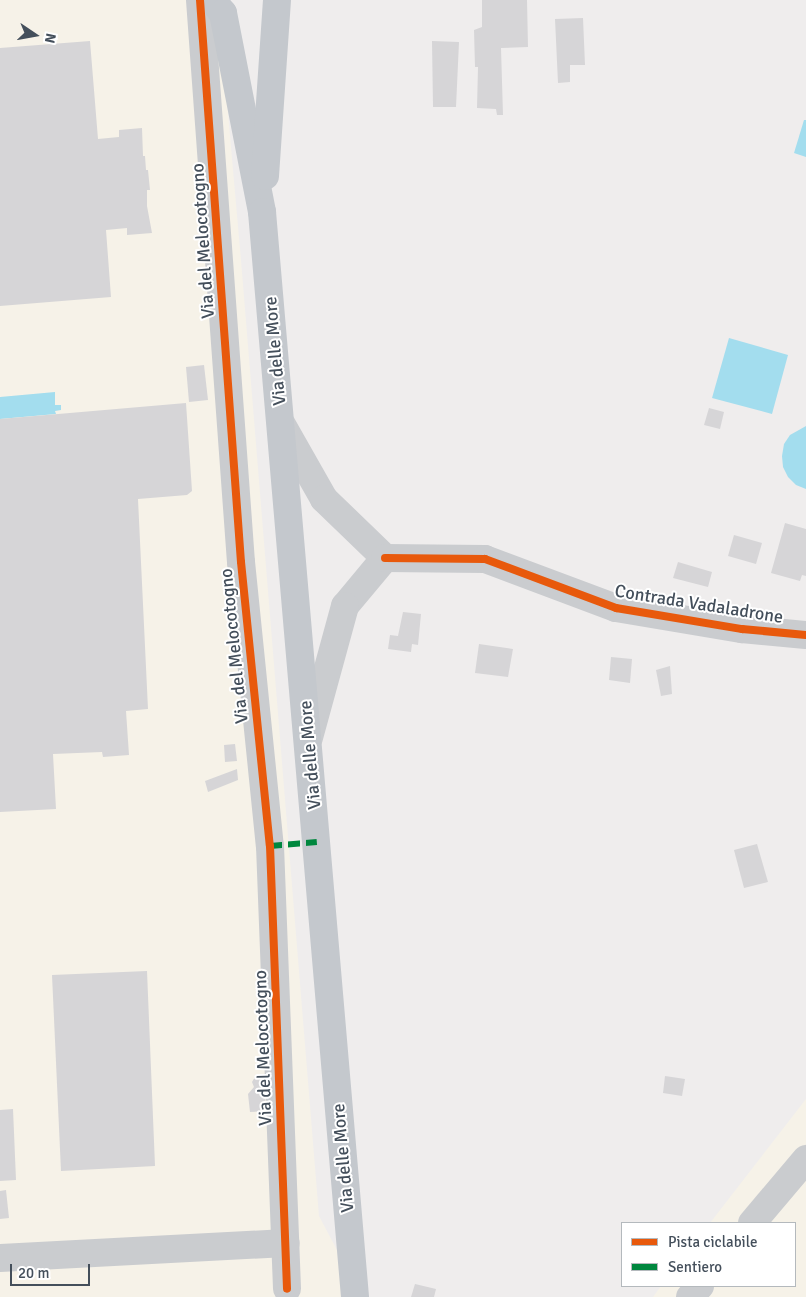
<!DOCTYPE html>
<html>
<head>
<meta charset="utf-8">
<style>
	body { margin:0 }
	#map { position:relative; width:806px; height:1297px; overflow:hidden; background:#efeded; font-family:Signika,sans-serif }
	div>[style] { position:absolute }
	.commercial>* { inset:0; background:#f6f2e8 }
	.water>* { inset:0; background:#a3ddee }
	.building>* { inset:0; background:#d6d5d7 }
	.minor>* { height:28px; margin:-14px; padding:0 14px; transform-origin:14px; border-radius:14px; background:#cacccf }
	.major>* { height:28px; margin:-14px; padding:0 14px; transform-origin:14px; border-radius:14px; background:#c4c8cd }
	.quiet>* { height:6px; margin-top:-3px; transform-origin:0; background:repeating-linear-gradient(90deg,#00873e 0 12px,transparent 0 18px) }
	.cycleway>* { height:8px; margin:-4px; padding:0 4px; transform-origin:4px; border-radius:4px; background:#e8590c }
	span { translate:-50% -50%; white-space:nowrap; text-align:center; line-height:1.15; -webkit-text-stroke:4px #fff; paint-order:stroke }
	.street-label { font-size:18px; color:#444f5b }
	.legend { position:absolute; left:621px; top:1222px; width:175px; height:65px; box-sizing:border-box; background:#fff; border:1px solid #b4b9bd; margin:0; padding:6px 9px; list-style:none; font-size:15px; color:#444f5b }
	.legend li { display:flex; align-items:center; gap:10px; height:25px }
	.legend b { width:25px; border:1px solid #b4b9bd }
	.north { position:absolute; left:10px; top:10px; width:50px; height:50px; -webkit-text-stroke:4px #fff; paint-order:stroke; rotate:102deg; font-size:14px; font-weight:700; line-height:20px; text-align:center; color:#444f5b }
	.north::after { content:''; display:block; margin:auto; width:18px; height:22px; background:#444f5b; clip-path:polygon(50% 0,100% 100%,50% 72%,0 100%) }
	.scale { position:absolute; left:10px; top:1264px; width:80px; height:22px; box-sizing:border-box; border:2px solid #444f5b; border-top:0; padding-left:6px; font-size:15px; line-height:18px; white-space:nowrap; color:#444f5b; -webkit-text-stroke:4px #fff; paint-order:stroke }
</style>
</head>
<body>
<div id="map">
	<div class="commercial">
		<div style="clip-path:polygon(0 0,218px 0,241px 260px,319px 1216px,362px 1297px,0 1297px)"></div>
		<div style="clip-path:polygon(806px 1099px,806px 1297px,653px 1297px,661px 1286px,795px 1286px,795px 1223px,710px 1223px)"></div>
	</div>
	<div class="water">
		<div style="clip-path:polygon(804px 120px,806px 120px,806px 157px,794px 153px)"></div>
		<div style="clip-path:polygon(729px 338px,788px 355px,772px 414px,712px 398px)"></div>
		<div style="clip-path:polygon(55px 392px,55px 405px,61px 405px,61px 410px,55px 411px,56px 414px,0 419px,0 397px)"></div>
		<div style="clip-path:polygon(806px 426px,806px 489px,796px 485px,788px 477px,783px 467px,782px 456px,784px 444px,790px 435px)"></div>
	</div>
	<div class="building">
		<div style="clip-path:polygon(482px 0,527px 0,528px 47px,501px 48px,503px 115px,497px 115px,496px 109px,477px 108px,478px 67px,475px 67px,474px 30px,482px 27px)"></div>
		<div style="clip-path:polygon(583px 18px,585px 65px,570px 65px,570px 82px,558px 83px,555px 19px)"></div>
		<div style="clip-path:polygon(90px 41px,98px 139px,119px 137px,119px 130px,142px 128px,143px 156px,145px 156px,146px 170px,148px 170px,150px 190px,147px 190px,147px 206px,152px 233px,127px 235px,127px 228px,106px 230px,111px 297px,0 306px,0 48px)"></div>
		<div style="clip-path:polygon(432px 41px,459px 42px,456px 107px,433px 107px)"></div>
		<div style="clip-path:polygon(204px 365px,208px 400px,189px 402px,186px 367px)"></div>
		<div style="clip-path:polygon(186px 403px,192px 491px,187px 495px,138px 499px,148px 709px,126px 711px,129px 755px,103px 757px,102px 752px,53px 754px,56px 809px,0 812px,0 419px)"></div>
		<div style="clip-path:polygon(709px 408px,724px 412px,720px 429px,704px 425px)"></div>
		<div style="clip-path:polygon(785px 523px,806px 529px,806px 576px,802px 575px,800px 581px,771px 573px)"></div>
		<div style="clip-path:polygon(734px 535px,762px 543px,756px 564px,728px 556px)"></div>
		<div style="clip-path:polygon(678px 562px,712px 572px,708px 587px,673px 578px)"></div>
		<div style="clip-path:polygon(403px 612px,421px 614px,418px 645px,412px 644px,411px 652px,388px 649px,390px 635px,398px 636px)"></div>
		<div style="clip-path:polygon(479px 644px,513px 649px,508px 677px,475px 673px)"></div>
		<div style="clip-path:polygon(611px 657px,632px 659px,630px 683px,609px 680px)"></div>
		<div style="clip-path:polygon(670px 666px,672px 694px,661px 696px,656px 670px)"></div>
		<div style="clip-path:polygon(235px 744px,237px 761px,225px 762px,224px 745px)"></div>
		<div style="clip-path:polygon(237px 769px,238px 780px,208px 792px,205px 781px)"></div>
		<div style="clip-path:polygon(757px 844px,768px 882px,744px 888px,734px 850px)"></div>
		<div style="clip-path:polygon(147px 971px,155px 1166px,61px 1171px,52px 975px)"></div>
		<div style="clip-path:polygon(665px 1076px,685px 1079px,682px 1096px,663px 1093px)"></div>
		<div style="clip-path:polygon(255px 1077px,262px 1077px,264px 1080px,266px 1111px,250px 1112px,248px 1094px,254px 1087px,252px 1082px)"></div>
		<div style="clip-path:polygon(13px 1109px,16px 1180px,0 1181px,0 1110px)"></div>
		<div style="clip-path:polygon(6px 1190px,9px 1218px,0 1219px,0 1191px)"></div>
		<div style="clip-path:polygon(415px 1284px,436px 1289px,434px 1297px,411px 1297px)"></div>
	</div>
	<div class="minor">
		<div style="left:200px;top:0;width:563px;rotate:85.83deg"></div>
		<div style="left:241px;top:562px;width:285px;rotate:84.2deg"></div>
		<div style="left:270px;top:846px;width:443px;rotate:87.8deg"></div>
		<div style="left:282px;top:425px;width:85px;rotate:60.4deg"></div>
		<div style="left:324px;top:499px;width:85px;rotate:44deg"></div>
		<div style="left:385px;top:558px;width:62px;rotate:129.8deg"></div>
		<div style="left:345px;top:606px;width:137px;rotate:105.3deg"></div>
		<div style="left:385px;top:558px;width:100px;rotate:0.6deg"></div>
		<div style="left:485px;top:559px;width:140px;rotate:20.5deg"></div>
		<div style="left:616px;top:608px;width:128px;rotate:9.5deg"></div>
		<div style="left:742px;top:629px;width:64px;rotate:5.4deg"></div>
		<div style="left:752px;top:1223px;width:84px;rotate:-49.8deg"></div>
		<div style="left:0;top:1258px;width:286px;rotate:-3deg"></div>
		<div style="left:690px;top:1297px;width:15px;rotate:-48deg"></div>
	</div>
	<div class="major">
		<div style="left:212px;top:0;width:17px;rotate:50deg"></div>
		<div style="left:223px;top:13px;width:203px;rotate:78.9deg"></div>
		<div style="left:262px;top:212px;width:1089px;rotate:85.1deg"></div>
		<div style="left:265px;top:176px;width:176px;rotate:-86.1deg"></div>
	</div>
	<div class="quiet">
		<div style="left:270px;top:846px;width:47px;rotate:-4.9deg"></div>
	</div>
	<div class="cycleway">
		<div style="left:200px;top:0;width:563px;rotate:85.83deg"></div>
		<div style="left:241px;top:562px;width:285px;rotate:84.2deg"></div>
		<div style="left:270px;top:846px;width:443px;rotate:87.8deg"></div>
		<div style="left:385px;top:558px;width:100px;rotate:0.6deg"></div>
		<div style="left:485px;top:559px;width:140px;rotate:20.5deg"></div>
		<div style="left:616px;top:608px;width:128px;rotate:9.5deg"></div>
		<div style="left:742px;top:629px;width:64px;rotate:5.4deg"></div>
	</div>
	<div class="street-label">
		<span style="left:203px;top:241px;rotate:-94deg">Via del Melocotogno</span>
		<span style="left:275px;top:351px;rotate:-95deg">Via delle More</span>
		<span style="left:699px;top:604px;rotate:9deg">Contrada Vadaladrone</span>
		<span style="left:234px;top:646px;rotate:-96deg">Via del Melocotogno</span>
		<span style="left:310px;top:755px;rotate:-95deg">Via delle More</span>
		<span style="left:263px;top:1048px;rotate:-92deg">Via del Melocotogno</span>
		<span style="left:343px;top:1158px;rotate:-95deg">Via delle More</span>
	</div>
	<ul class="legend">
	<li><b style="height:6px;background:#e8590c"></b>Pista ciclabile</li>
	<li><b style="height:6px;background:#00873e"></b>Sentiero</li>
	</ul>
	<div class="north">N</div>
	<div class="scale">20 m</div>
</div>
</body>
</html>
